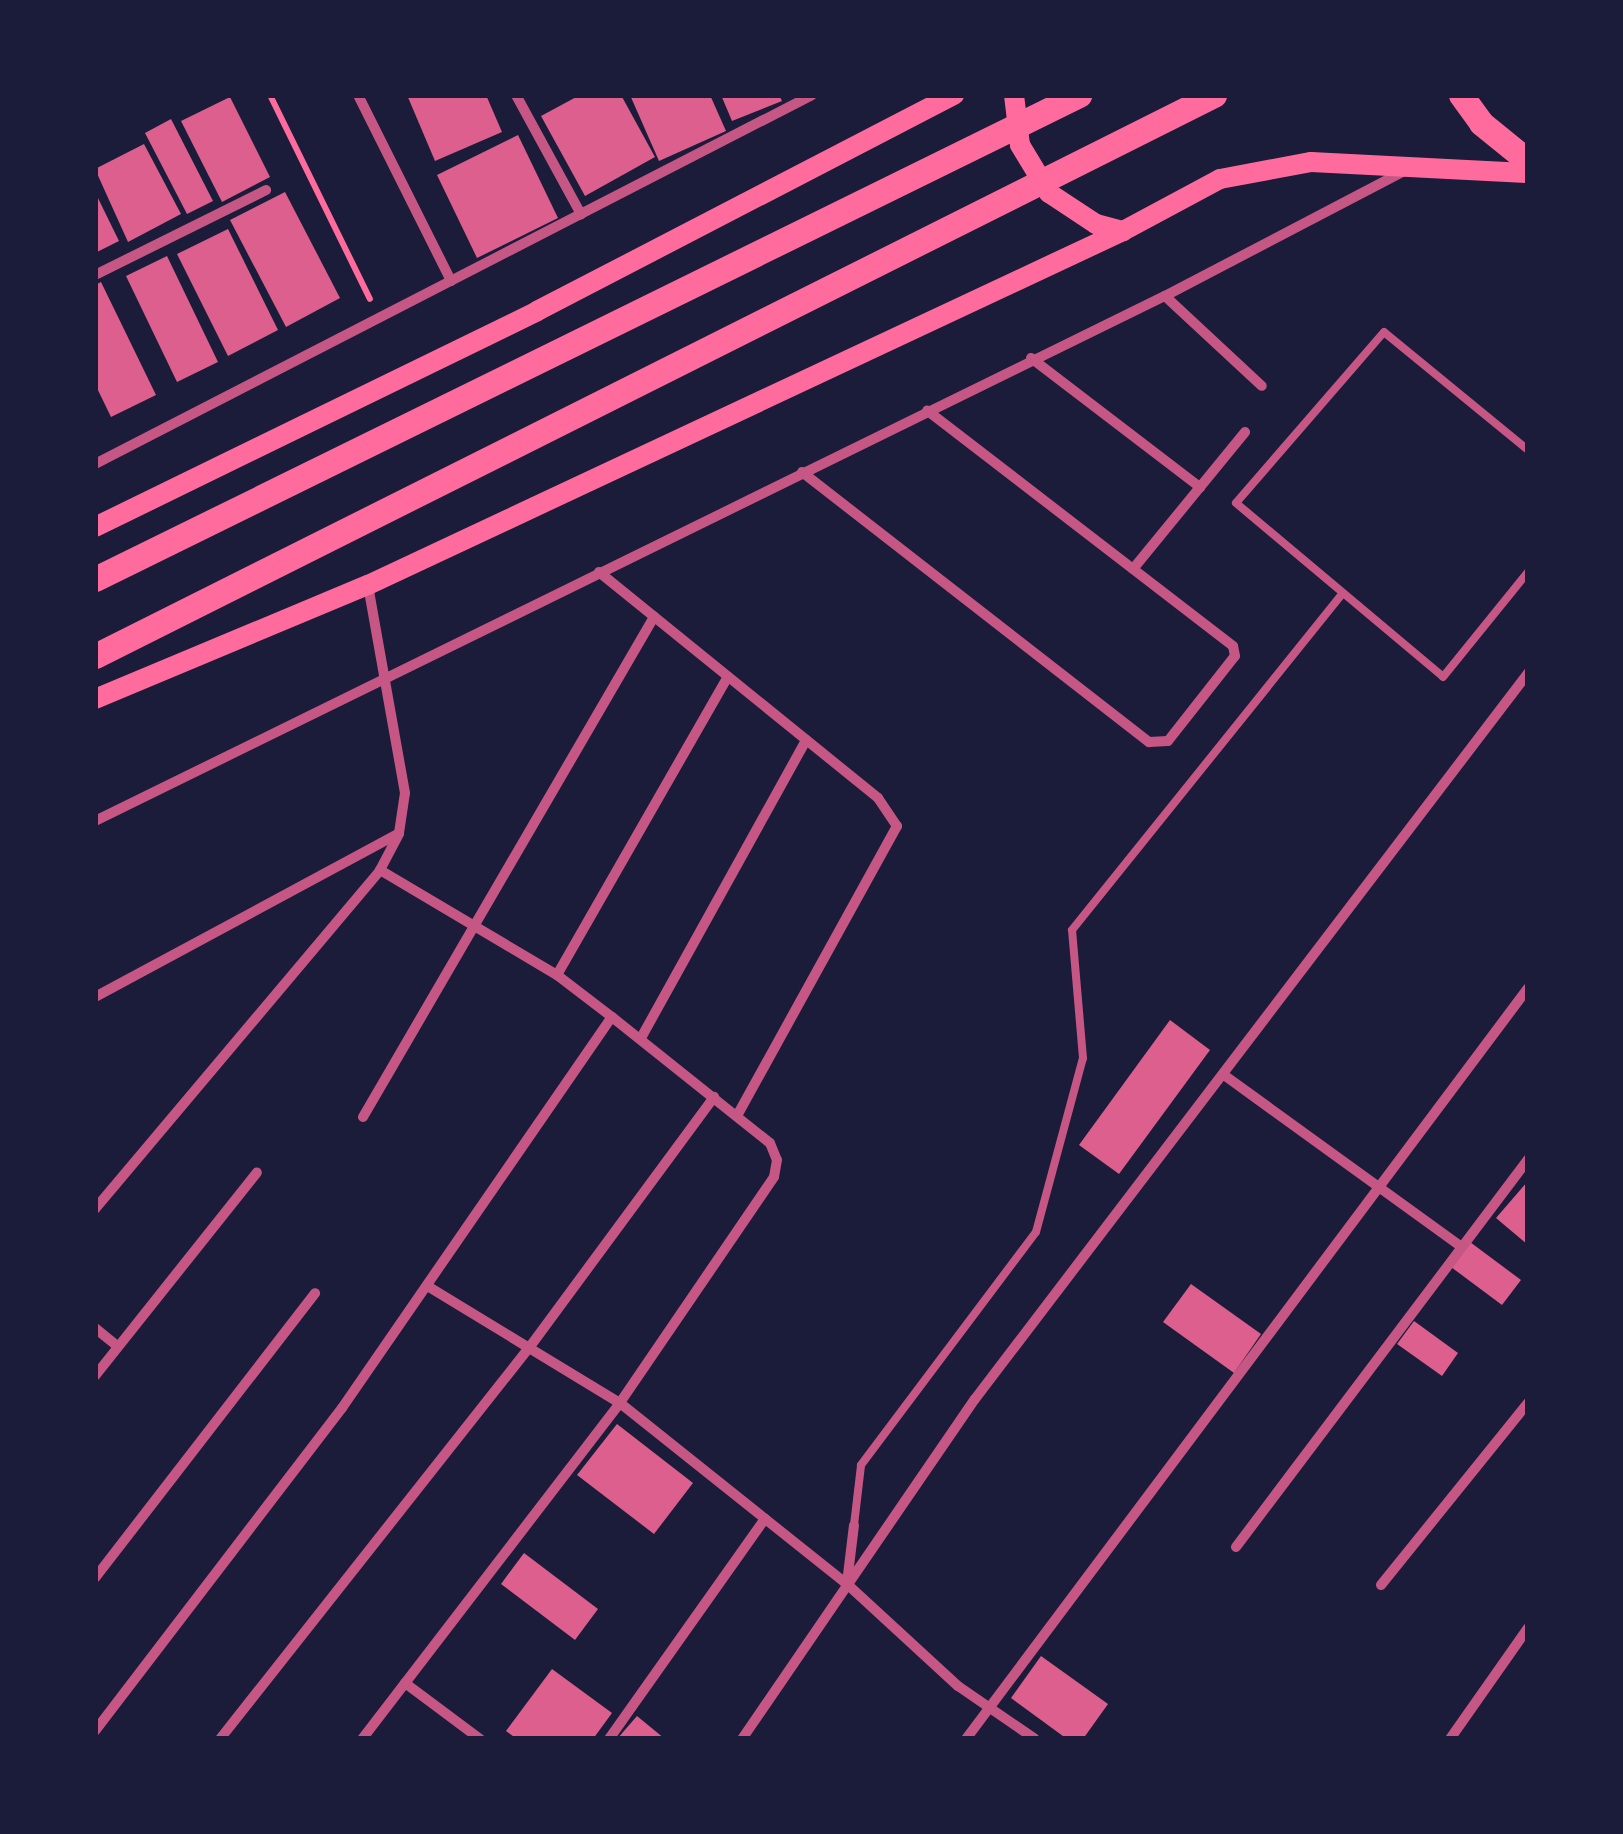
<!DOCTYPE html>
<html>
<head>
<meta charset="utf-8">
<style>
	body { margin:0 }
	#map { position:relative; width:1623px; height:1834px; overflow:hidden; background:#1b1b3a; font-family:Jost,sans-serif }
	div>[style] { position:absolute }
	.building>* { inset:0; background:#dd5f8e }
	.path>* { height:6px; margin:-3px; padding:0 3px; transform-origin:3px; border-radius:3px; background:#ff6b9d }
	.service>* { height:8px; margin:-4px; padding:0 4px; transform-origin:4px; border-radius:4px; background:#c65784 }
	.minor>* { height:10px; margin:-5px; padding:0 5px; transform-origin:5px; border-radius:5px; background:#c65784 }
	.secondary>* { height:20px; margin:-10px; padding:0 10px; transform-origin:10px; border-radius:10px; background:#ff6b9d }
	.primary>* { height:25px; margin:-12.5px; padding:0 12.5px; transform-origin:12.5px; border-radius:12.5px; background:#ff6b9d }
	span { translate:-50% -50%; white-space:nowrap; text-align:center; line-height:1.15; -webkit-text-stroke:10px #1b1b3a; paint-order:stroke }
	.frame { position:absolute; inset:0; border:98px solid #1b1b3a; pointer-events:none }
</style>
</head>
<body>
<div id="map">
	<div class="building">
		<div style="clip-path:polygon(407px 95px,486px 95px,502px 132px,435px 161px)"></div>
		<div style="clip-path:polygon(580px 95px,621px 95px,655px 157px,585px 196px,541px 116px)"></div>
		<div style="clip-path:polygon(630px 95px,710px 95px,726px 131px,659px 161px)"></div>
		<div style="clip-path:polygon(721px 95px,779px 95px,782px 101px,732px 121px)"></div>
		<div style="clip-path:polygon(230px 97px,270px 177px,222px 202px,181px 121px)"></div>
		<div style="clip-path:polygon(171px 119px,213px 201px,187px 214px,145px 133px)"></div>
		<div style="clip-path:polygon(518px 135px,558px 218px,477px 258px,437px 175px)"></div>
		<div style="clip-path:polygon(144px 144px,181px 214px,128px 242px,95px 169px)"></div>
		<div style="clip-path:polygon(95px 192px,119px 241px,95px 253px)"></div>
		<div style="clip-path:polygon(285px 192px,340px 298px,286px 327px,230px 220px)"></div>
		<div style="clip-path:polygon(228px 229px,278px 330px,228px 356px,177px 254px)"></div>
		<div style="clip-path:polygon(167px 256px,218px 362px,177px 382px,126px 276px)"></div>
		<div style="clip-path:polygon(101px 282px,156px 395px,111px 417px,95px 384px,95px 285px)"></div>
		<div style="clip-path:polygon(1170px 1020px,1210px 1050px,1119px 1174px,1079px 1145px)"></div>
		<div style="clip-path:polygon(1528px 1181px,1528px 1245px,1496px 1218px)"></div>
		<div style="clip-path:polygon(1470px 1242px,1521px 1280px,1502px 1305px,1451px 1267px)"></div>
		<div style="clip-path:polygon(1191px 1284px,1261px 1334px,1234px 1373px,1163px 1322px)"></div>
		<div style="clip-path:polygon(1414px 1321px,1458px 1353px,1442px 1376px,1397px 1344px)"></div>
		<div style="clip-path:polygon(617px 1424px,693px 1483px,654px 1534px,577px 1475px)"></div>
		<div style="clip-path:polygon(524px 1553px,598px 1609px,575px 1640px,501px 1584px)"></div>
		<div style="clip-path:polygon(1041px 1656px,1108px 1704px,1083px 1739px,1067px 1739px,1011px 1698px)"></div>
		<div style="clip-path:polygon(552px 1669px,612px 1713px,593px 1739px,517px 1739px,506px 1731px)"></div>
		<div style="clip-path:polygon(637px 1716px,665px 1739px,617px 1739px)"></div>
	</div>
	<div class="path">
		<div style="left:270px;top:95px;width:227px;rotate:63.9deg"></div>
	</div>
	<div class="service">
		<div style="left:1528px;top:450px;width:186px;rotate:-140.7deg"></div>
		<div style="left:1384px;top:332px;width:226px;rotate:130.9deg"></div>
		<div style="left:1236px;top:503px;width:270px;rotate:40deg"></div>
		<div style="left:1443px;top:677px;width:135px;rotate:-51deg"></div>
		<div style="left:854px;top:1525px;width:60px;rotate:-83.3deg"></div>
		<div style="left:861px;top:1465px;width:291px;rotate:-53.1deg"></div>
		<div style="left:1036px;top:1232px;width:180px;rotate:-74.9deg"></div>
		<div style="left:1083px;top:1058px;width:128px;rotate:-94.9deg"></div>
		<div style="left:1072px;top:930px;width:431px;rotate:-51.2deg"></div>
	</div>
	<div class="minor">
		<div style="left:358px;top:95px;width:208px;rotate:63.4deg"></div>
		<div style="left:516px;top:95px;width:136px;rotate:61.4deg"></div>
		<div style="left:95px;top:275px;width:191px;rotate:-26.4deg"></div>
		<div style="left:1165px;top:296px;width:132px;rotate:42.9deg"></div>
		<div style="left:1031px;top:358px;width:213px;rotate:37.4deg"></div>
		<div style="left:95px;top:464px;width:806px;rotate:-27.23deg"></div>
		<div style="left:802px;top:472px;width:440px;rotate:37.9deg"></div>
		<div style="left:1149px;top:742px;width:19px;rotate:-3deg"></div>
		<div style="left:1168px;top:741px;width:108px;rotate:-51.8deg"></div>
		<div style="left:1235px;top:656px;width:10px;rotate:-101deg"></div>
		<div style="left:1233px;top:646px;width:386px;rotate:-142.4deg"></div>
		<div style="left:1133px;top:569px;width:177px;rotate:-50.7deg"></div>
		<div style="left:599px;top:572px;width:359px;rotate:39deg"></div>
		<div style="left:878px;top:798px;width:34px;rotate:56deg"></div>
		<div style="left:897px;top:826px;width:331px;rotate:118.9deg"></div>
		<div style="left:95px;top:821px;width:1192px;rotate:-26.14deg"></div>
		<div style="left:1165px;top:296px;width:272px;rotate:-27.6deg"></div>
		<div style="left:380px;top:870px;width:206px;rotate:30.7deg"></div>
		<div style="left:557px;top:975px;width:69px;rotate:37.4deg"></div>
		<div style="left:557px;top:975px;width:344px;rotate:-60.2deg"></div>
		<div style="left:95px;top:997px;width:345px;rotate:-28.3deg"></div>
		<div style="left:399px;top:833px;width:40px;rotate:-81.5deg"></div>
		<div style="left:405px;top:793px;width:211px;rotate:-100.1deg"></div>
		<div style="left:641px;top:1038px;width:341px;rotate:-61deg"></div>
		<div style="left:1224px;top:1075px;width:290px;rotate:35.9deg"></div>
		<div style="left:363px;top:1117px;width:579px;rotate:-59.8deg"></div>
		<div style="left:95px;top:1209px;width:443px;rotate:-49.9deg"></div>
		<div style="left:380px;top:870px;width:41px;rotate:-62.2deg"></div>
		<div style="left:429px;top:1287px;width:223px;rotate:31.3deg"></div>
		<div style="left:620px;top:1403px;width:290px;rotate:38.6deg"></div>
		<div style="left:847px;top:1584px;width:151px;rotate:42.6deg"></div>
		<div style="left:958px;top:1686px;width:93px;rotate:34.5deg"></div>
		<div style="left:95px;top:1328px;width:28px;rotate:39deg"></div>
		<div style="left:95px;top:1376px;width:260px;rotate:-51.5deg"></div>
		<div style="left:1236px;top:1547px;width:486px;rotate:-53deg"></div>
		<div style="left:95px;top:1578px;width:360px;rotate:-52.3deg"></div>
		<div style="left:847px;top:1583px;width:58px;rotate:-83.1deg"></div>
		<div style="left:1381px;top:1585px;width:234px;rotate:-51.1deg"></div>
		<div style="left:405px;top:1683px;width:94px;rotate:36.7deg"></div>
		<div style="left:95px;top:1731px;width:407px;rotate:-52.6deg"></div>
		<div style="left:342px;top:1408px;width:475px;rotate:-55.4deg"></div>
		<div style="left:612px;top:1017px;width:202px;rotate:38.6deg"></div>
		<div style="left:770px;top:1143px;width:18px;rotate:68deg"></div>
		<div style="left:777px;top:1160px;width:17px;rotate:100deg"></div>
		<div style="left:774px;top:1177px;width:273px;rotate:124.3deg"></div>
		<div style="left:620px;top:1403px;width:424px;rotate:127.5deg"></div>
		<div style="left:220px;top:1739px;width:498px;rotate:-51.7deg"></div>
		<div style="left:529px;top:1348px;width:312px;rotate:-53.6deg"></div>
		<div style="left:609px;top:1739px;width:270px;rotate:-54.7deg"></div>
		<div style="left:742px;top:1739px;width:412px;rotate:-55.6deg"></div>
		<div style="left:975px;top:1399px;width:913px;rotate:-52.7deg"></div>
		<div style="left:966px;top:1739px;width:938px;rotate:-53.19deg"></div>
		<div style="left:1450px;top:1739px;width:136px;rotate:-54.9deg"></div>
	</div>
	<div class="secondary">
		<div style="left:1014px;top:95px;width:50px;rotate:83.2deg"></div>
		<div style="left:1020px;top:145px;width:56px;rotate:58.9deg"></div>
		<div style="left:1049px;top:193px;width:56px;rotate:33.4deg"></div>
		<div style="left:1096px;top:224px;width:28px;rotate:15deg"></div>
		<div style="left:95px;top:527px;width:492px;rotate:-26deg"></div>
		<div style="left:537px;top:311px;width:470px;rotate:-27.4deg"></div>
		<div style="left:95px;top:699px;width:296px;rotate:-22.7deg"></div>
		<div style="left:368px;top:585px;width:834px;rotate:-25.12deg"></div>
		<div style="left:1123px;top:231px;width:110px;rotate:-28.2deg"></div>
		<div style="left:1220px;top:179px;width:93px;rotate:-10.6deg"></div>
		<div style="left:1311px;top:162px;width:217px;rotate:2.9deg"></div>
	</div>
	<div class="primary">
		<div style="left:1461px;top:95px;width:34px;rotate:54deg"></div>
		<div style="left:1481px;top:123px;width:60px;rotate:39deg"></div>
		<div style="left:95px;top:579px;width:1097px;rotate:-26.19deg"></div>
		<div style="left:95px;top:656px;width:1252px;rotate:-26.63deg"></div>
	</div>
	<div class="frame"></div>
</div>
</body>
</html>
